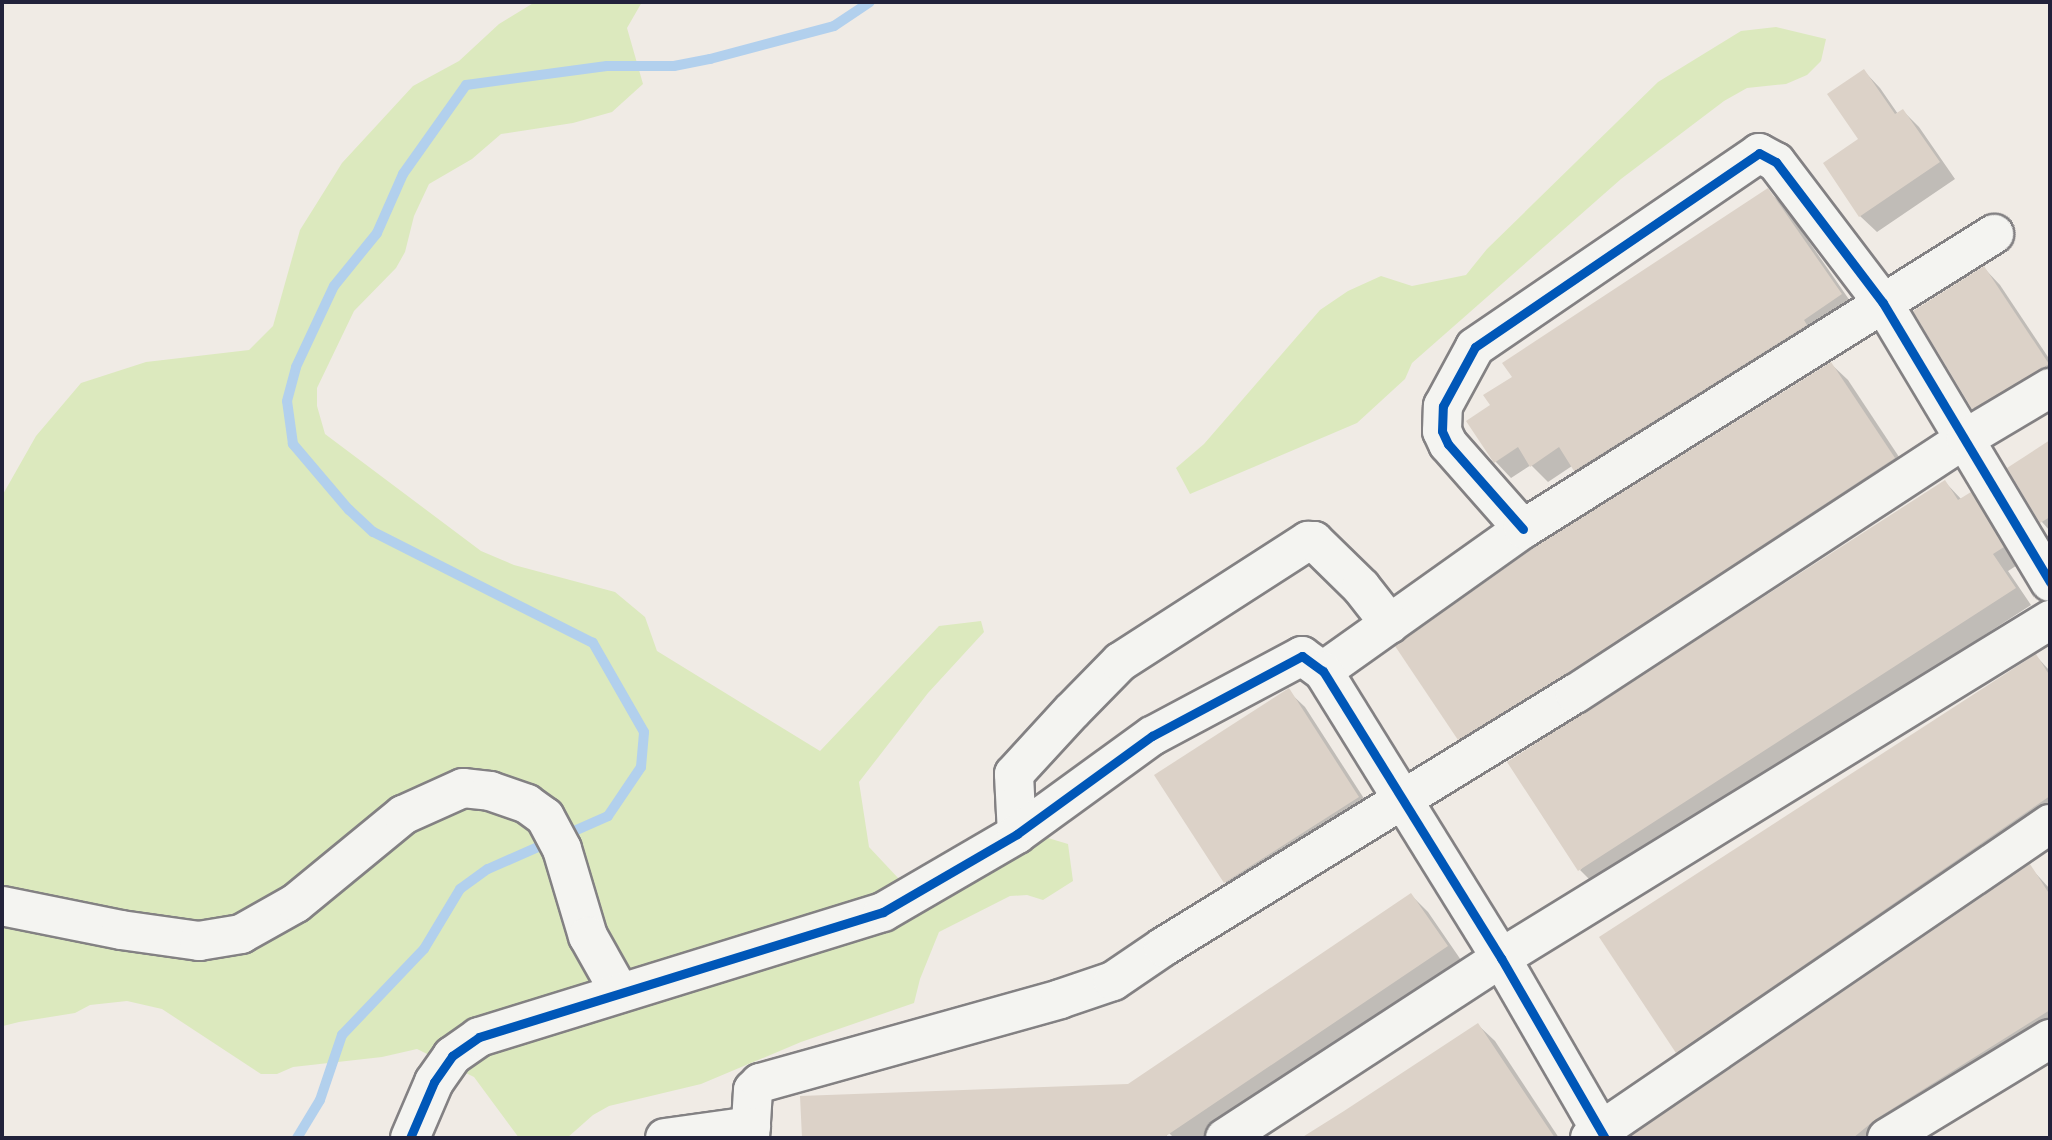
<!DOCTYPE html>
<html>
<head>
<meta charset="utf-8">
<style>
	body { margin:0 }
	#map { position:relative; width:2052px; height:1140px; overflow:hidden; background:#f0ebe5; font-family:"Gochi Hand",sans-serif }
	div>[style] { position:absolute }
	.green>* { inset:0; background:#dce9be }
	.shadow>* { inset:0; background:#0003 }
	.stream>* { height:10px; margin:-5px; padding:0 5px; transform-origin:5px; border-radius:5px; background:#b2d0ed }
	.building>* { inset:0; background:#dcd2c8 }
	.roads { filter:drop-shadow(2px 0 #838183) drop-shadow(-2px 0 #838183) drop-shadow(0 2px #838183) drop-shadow(0 -2px #838183) }
	.street>* { height:38px; margin:-19px; padding:0 19px; transform-origin:19px; border-radius:19px; background:#f4f4f1 }
	.cycleway>* { height:9px; margin:-4.5px; padding:0 4.5px; transform-origin:4.5px; border-radius:4.5px; background:#0057b8 }
	span { translate:-50% -50%; white-space:nowrap; text-align:center; line-height:1.15; -webkit-text-stroke:7px #f6f6f2; paint-order:stroke }
	.frame { position:absolute; inset:0; border:4px solid #22223b; pointer-events:none }
</style>
</head>
<body>
<div id="map">
	<div class="green">
		<div style="clip-path:polygon(535px 2px,642px 2px,627px 28px,643px 84px,612px 112px,573px 123px,501px 134px,472px 159px,429px 184px,414px 216px,405px 252px,396px 268px,354px 311px,317px 388px,317px 406px,325px 434px,481px 551px,514px 565px,615px 592px,645px 617px,657px 651px,820px 751px,939px 626px,981px 621px,984px 632px,928px 693px,859px 782px,869px 847px,899px 879px,984px 870px,999px 859px,1048px 838px,1068px 844px,1073px 881px,1043px 900px,1027px 895px,1010px 896px,939px 932px,920px 979px,914px 1003px,801px 1042px,701px 1084px,609px 1106px,593px 1115px,567px 1138px,519px 1138px,474px 1077px,417px 1049px,382px 1057px,293px 1067px,277px 1074px,261px 1074px,162px 1009px,127px 1001px,90px 1005px,75px 1013px,19px 1022px,3px 1026px,2px 1030px,2px 496px,36px 436px,81px 383px,146px 362px,249px 350px,273px 326px,300px 230px,342px 163px,413px 86px,459px 61px,499px 24px)"></div>
		<div style="clip-path:polygon(1776px 27px,1826px 39px,1821px 61px,1807px 75px,1786px 84px,1747px 88px,1724px 101px,1621px 179px,1412px 363px,1405px 379px,1357px 423px,1190px 494px,1176px 468px,1204px 444px,1320px 310px,1348px 291px,1381px 276px,1412px 286px,1466px 275px,1487px 249px,1658px 82px,1741px 31px)"></div>
	</div>
	<div class="shadow">
		<div style="clip-path:polygon(1864px 71px,1880px 88px,1898px 114px,1903px 111px,1919px 127px,1955px 179px,1877px 232px,1860px 216px)"></div>
		<div style="clip-path:polygon(1768px 191px,1785px 207px,1857px 311px,1592px 487px,1572px 466px,1548px 482px,1531px 465px,1511px 478px,1495px 461px,1492px 406px,1514px 377px)"></div>
		<div style="clip-path:polygon(1984px 268px,2000px 285px,2050px 360px,2050px 389px,1990px 424px,1974px 408px)"></div>
		<div style="clip-path:polygon(1831px 364px,1848px 380px,1911px 475px,1475px 756px,1459px 739px)"></div>
		<div style="clip-path:polygon(2050px 443px,2050px 531px,2042px 522px,2010px 469px)"></div>
		<div style="clip-path:polygon(1945px 482px,1962px 500px,1971px 494px,1987px 511px,2019px 564px,2008px 571px,2031px 605px,1596px 886px,1580px 870px)"></div>
		<div style="clip-path:polygon(2036px 656px,2050px 671px,2050px 823px,1693px 1068px,1677px 1052px)"></div>
		<div style="clip-path:polygon(1288px 691px,1305px 707px,1374px 814px,1242px 898px,1226px 882px,1156px 776px)"></div>
		<div style="clip-path:polygon(2030px 867px,2050px 889px,2050px 1035px,1890px 1138px,1637px 1138px,1635px 1136px)"></div>
		<div style="clip-path:polygon(1411px 895px,1428px 912px,1463px 963px,1203px 1138px,1174px 1138px,1166px 1130px,1167px 1138px,1134px 1138px,1108px 1100px,1110px 1138px,804px 1138px,802px 1098px,1129px 1085px)"></div>
		<div style="clip-path:polygon(1478px 1025px,1495px 1041px,1559px 1138px,1305px 1138px)"></div>
	</div>
	<div class="stream">
		<div style="left:297px;top:1138px;width:44px;rotate:-58.8deg"></div>
		<div style="left:320px;top:1100px;width:69px;rotate:-71.3deg"></div>
		<div style="left:342px;top:1035px;width:119px;rotate:-46.4deg"></div>
		<div style="left:424px;top:949px;width:70px;rotate:-59deg"></div>
		<div style="left:460px;top:889px;width:34px;rotate:-36deg"></div>
		<div style="left:488px;top:869px;width:131px;rotate:-23.8deg"></div>
		<div style="left:608px;top:816px;width:59px;rotate:-56deg"></div>
		<div style="left:641px;top:767px;width:35px;rotate:-85deg"></div>
		<div style="left:644px;top:732px;width:103px;rotate:-119.8deg"></div>
		<div style="left:593px;top:643px;width:246px;rotate:-153.2deg"></div>
		<div style="left:373px;top:532px;width:33px;rotate:-137deg"></div>
		<div style="left:349px;top:510px;width:87px;rotate:-130.3deg"></div>
		<div style="left:293px;top:444px;width:43px;rotate:-97.9deg"></div>
		<div style="left:287px;top:401px;width:35px;rotate:-75deg"></div>
		<div style="left:296px;top:367px;width:89px;rotate:-64.9deg"></div>
		<div style="left:334px;top:286px;width:68px;rotate:-50.9deg"></div>
		<div style="left:377px;top:233px;width:64px;rotate:-66.2deg"></div>
		<div style="left:403px;top:174px;width:109px;rotate:-54.7deg"></div>
		<div style="left:466px;top:85px;width:142px;rotate:-7.7deg"></div>
		<div style="left:607px;top:66px;width:67px"></div>
		<div style="left:674px;top:66px;width:37px;rotate:-11deg"></div>
		<div style="left:710px;top:59px;width:128px;rotate:-14.9deg"></div>
		<div style="left:834px;top:26px;width:43px;rotate:-33.7deg"></div>
	</div>
	<div class="building">
		<div style="clip-path:polygon(1864px 69px,1895px 114px,1903px 109px,1940px 162px,1859px 217px,1823px 163px,1858px 139px,1827px 94px)"></div>
		<div style="clip-path:polygon(1768px 188px,1842px 294px,1804px 320px,1807px 325px,1574px 471px,1559px 447px,1530px 467px,1518px 447px,1494px 463px,1466px 421px,1490px 405px,1483px 395px,1512px 377px,1502px 363px)"></div>
		<div style="clip-path:polygon(1984px 266px,2049px 364px,1972px 409px,1913px 311px)"></div>
		<div style="clip-path:polygon(1831px 362px,1895px 458px,1563px 676px,1458px 740px,1395px 646px,1535px 547px)"></div>
		<div style="clip-path:polygon(2050px 440px,2050px 517px,2040px 523px,2007px 468px)"></div>
		<div style="clip-path:polygon(1945px 480px,1958px 500px,1971px 492px,2004px 547px,1993px 554px,2016px 588px,1578px 871px,1507px 762px)"></div>
		<div style="clip-path:polygon(2036px 654px,2050px 676px,2050px 796px,1676px 1053px,1599px 937px)"></div>
		<div style="clip-path:polygon(1289px 688px,1359px 797px,1224px 883px,1154px 775px)"></div>
		<div style="clip-path:polygon(2030px 864px,2050px 895px,2050px 1010px,1876px 1119px,1853px 1138px,1628px 1138px)"></div>
		<div style="clip-path:polygon(1411px 893px,1448px 946px,1163px 1138px,802px 1138px,800px 1096px,1128px 1084px)"></div>
		<div style="clip-path:polygon(1478px 1023px,1555px 1138px,1301px 1138px,1344px 1111px)"></div>
	</div>
	<div class="roads">
		<div class="street">
			<div style="left:1523px;top:529px;width:113px;rotate:-131.4deg"></div>
			<div style="left:1448px;top:444px;width:14px;rotate:-115deg"></div>
			<div style="left:1442px;top:431px;width:25px;rotate:-88deg"></div>
			<div style="left:1443px;top:406px;width:67px;rotate:-61.5deg"></div>
			<div style="left:1475px;top:347px;width:344px;rotate:-34.3deg"></div>
			<div style="left:1759px;top:153px;width:19px;rotate:28deg"></div>
			<div style="left:1776px;top:162px;width:177px;rotate:52.8deg"></div>
			<div style="left:1883px;top:303px;width:325px;rotate:59.1deg"></div>
			<div style="left:1323px;top:671px;width:245px;rotate:-35.4deg"></div>
			<div style="left:1523px;top:529px;width:556px;rotate:-32.06deg"></div>
			<div style="left:1017px;top:834px;width:60px;rotate:-92.9deg"></div>
			<div style="left:1014px;top:774px;width:86px;rotate:-47.4deg"></div>
			<div style="left:1072px;top:711px;width:69px;rotate:-45.6deg"></div>
			<div style="left:1120px;top:662px;width:224px;rotate:-32.8deg"></div>
			<div style="left:1308px;top:541px;width:6px"></div>
			<div style="left:1314px;top:541px;width:66px;rotate:44.4deg"></div>
			<div style="left:1361px;top:587px;width:47px;rotate:51.9deg"></div>
			<div style="left:2px;top:906px;width:121px;rotate:11.4deg"></div>
			<div style="left:121px;top:930px;width:79px;rotate:8deg"></div>
			<div style="left:199px;top:941px;width:43px;rotate:-9.5deg"></div>
			<div style="left:241px;top:934px;width:63px;rotate:-29.4deg"></div>
			<div style="left:296px;top:903px;width:139px;rotate:-39.4deg"></div>
			<div style="left:403px;top:815px;width:66px;rotate:-24.2deg"></div>
			<div style="left:463px;top:788px;width:27px;rotate:6deg"></div>
			<div style="left:490px;top:791px;width:39px;rotate:19deg"></div>
			<div style="left:527px;top:804px;width:22px;rotate:36deg"></div>
			<div style="left:545px;top:817px;width:36px;rotate:62deg"></div>
			<div style="left:562px;top:849px;width:91px;rotate:73.4deg"></div>
			<div style="left:588px;top:936px;width:65px;rotate:60.7deg"></div>
			<div style="left:410px;top:1138px;width:61px;rotate:-66.8deg"></div>
			<div style="left:434px;top:1082px;width:32px;rotate:-55deg"></div>
			<div style="left:452px;top:1056px;width:33px;rotate:-35deg"></div>
			<div style="left:479px;top:1037px;width:423px;rotate:-17.2deg"></div>
			<div style="left:883px;top:912px;width:155px;rotate:-30.2deg"></div>
			<div style="left:1017px;top:834px;width:167px;rotate:-36deg"></div>
			<div style="left:1152px;top:736px;width:170px;rotate:-28.1deg"></div>
			<div style="left:1302px;top:656px;width:26px;rotate:36deg"></div>
			<div style="left:1323px;top:671px;width:338px;rotate:58.2deg"></div>
			<div style="left:1501px;top:958px;width:208px;rotate:60deg"></div>
			<div style="left:665px;top:1138px;width:87px;rotate:-7.9deg"></div>
			<div style="left:750px;top:1138px;width:48px;rotate:-86.4deg"></div>
			<div style="left:753px;top:1090px;width:10px;rotate:-45deg"></div>
			<div style="left:760px;top:1083px;width:312px;rotate:-15.6deg"></div>
			<div style="left:1060px;top:999px;width:56px;rotate:-18.8deg"></div>
			<div style="left:1113px;top:981px;width:60px;rotate:-34.2deg"></div>
			<div style="left:1163px;top:947px;width:483px;rotate:-31.6deg"></div>
			<div style="left:1575px;top:694px;width:467px;rotate:-33.2deg"></div>
			<div style="left:1966px;top:438px;width:98px;rotate:-30.8deg"></div>
			<div style="left:1225px;top:1138px;width:330px;rotate:-33.1deg"></div>
			<div style="left:1501px;top:958px;width:645px;rotate:-31.62deg"></div>
			<div style="left:1590px;top:1138px;width:557px;rotate:-34.32deg"></div>
			<div style="left:1887px;top:1138px;width:191px;rotate:-31.3deg"></div>
		</div>
	</div>
	<div class="cycleway">
		<div style="left:1523px;top:529px;width:113px;rotate:-131.4deg"></div>
		<div style="left:1448px;top:444px;width:14px;rotate:-115deg"></div>
		<div style="left:1442px;top:431px;width:25px;rotate:-88deg"></div>
		<div style="left:1443px;top:406px;width:67px;rotate:-61.5deg"></div>
		<div style="left:1475px;top:347px;width:344px;rotate:-34.3deg"></div>
		<div style="left:1759px;top:153px;width:19px;rotate:28deg"></div>
		<div style="left:1776px;top:162px;width:177px;rotate:52.8deg"></div>
		<div style="left:1883px;top:303px;width:325px;rotate:59.1deg"></div>
		<div style="left:410px;top:1138px;width:61px;rotate:-66.8deg"></div>
		<div style="left:434px;top:1082px;width:32px;rotate:-55deg"></div>
		<div style="left:452px;top:1056px;width:33px;rotate:-35deg"></div>
		<div style="left:479px;top:1037px;width:423px;rotate:-17.2deg"></div>
		<div style="left:883px;top:912px;width:155px;rotate:-30.2deg"></div>
		<div style="left:1017px;top:834px;width:167px;rotate:-36deg"></div>
		<div style="left:1152px;top:736px;width:170px;rotate:-28.1deg"></div>
		<div style="left:1302px;top:656px;width:26px;rotate:36deg"></div>
		<div style="left:1323px;top:671px;width:338px;rotate:58.2deg"></div>
		<div style="left:1501px;top:958px;width:208px;rotate:60deg"></div>
	</div>
	<div class="frame"></div>
</div>
</body>
</html>
